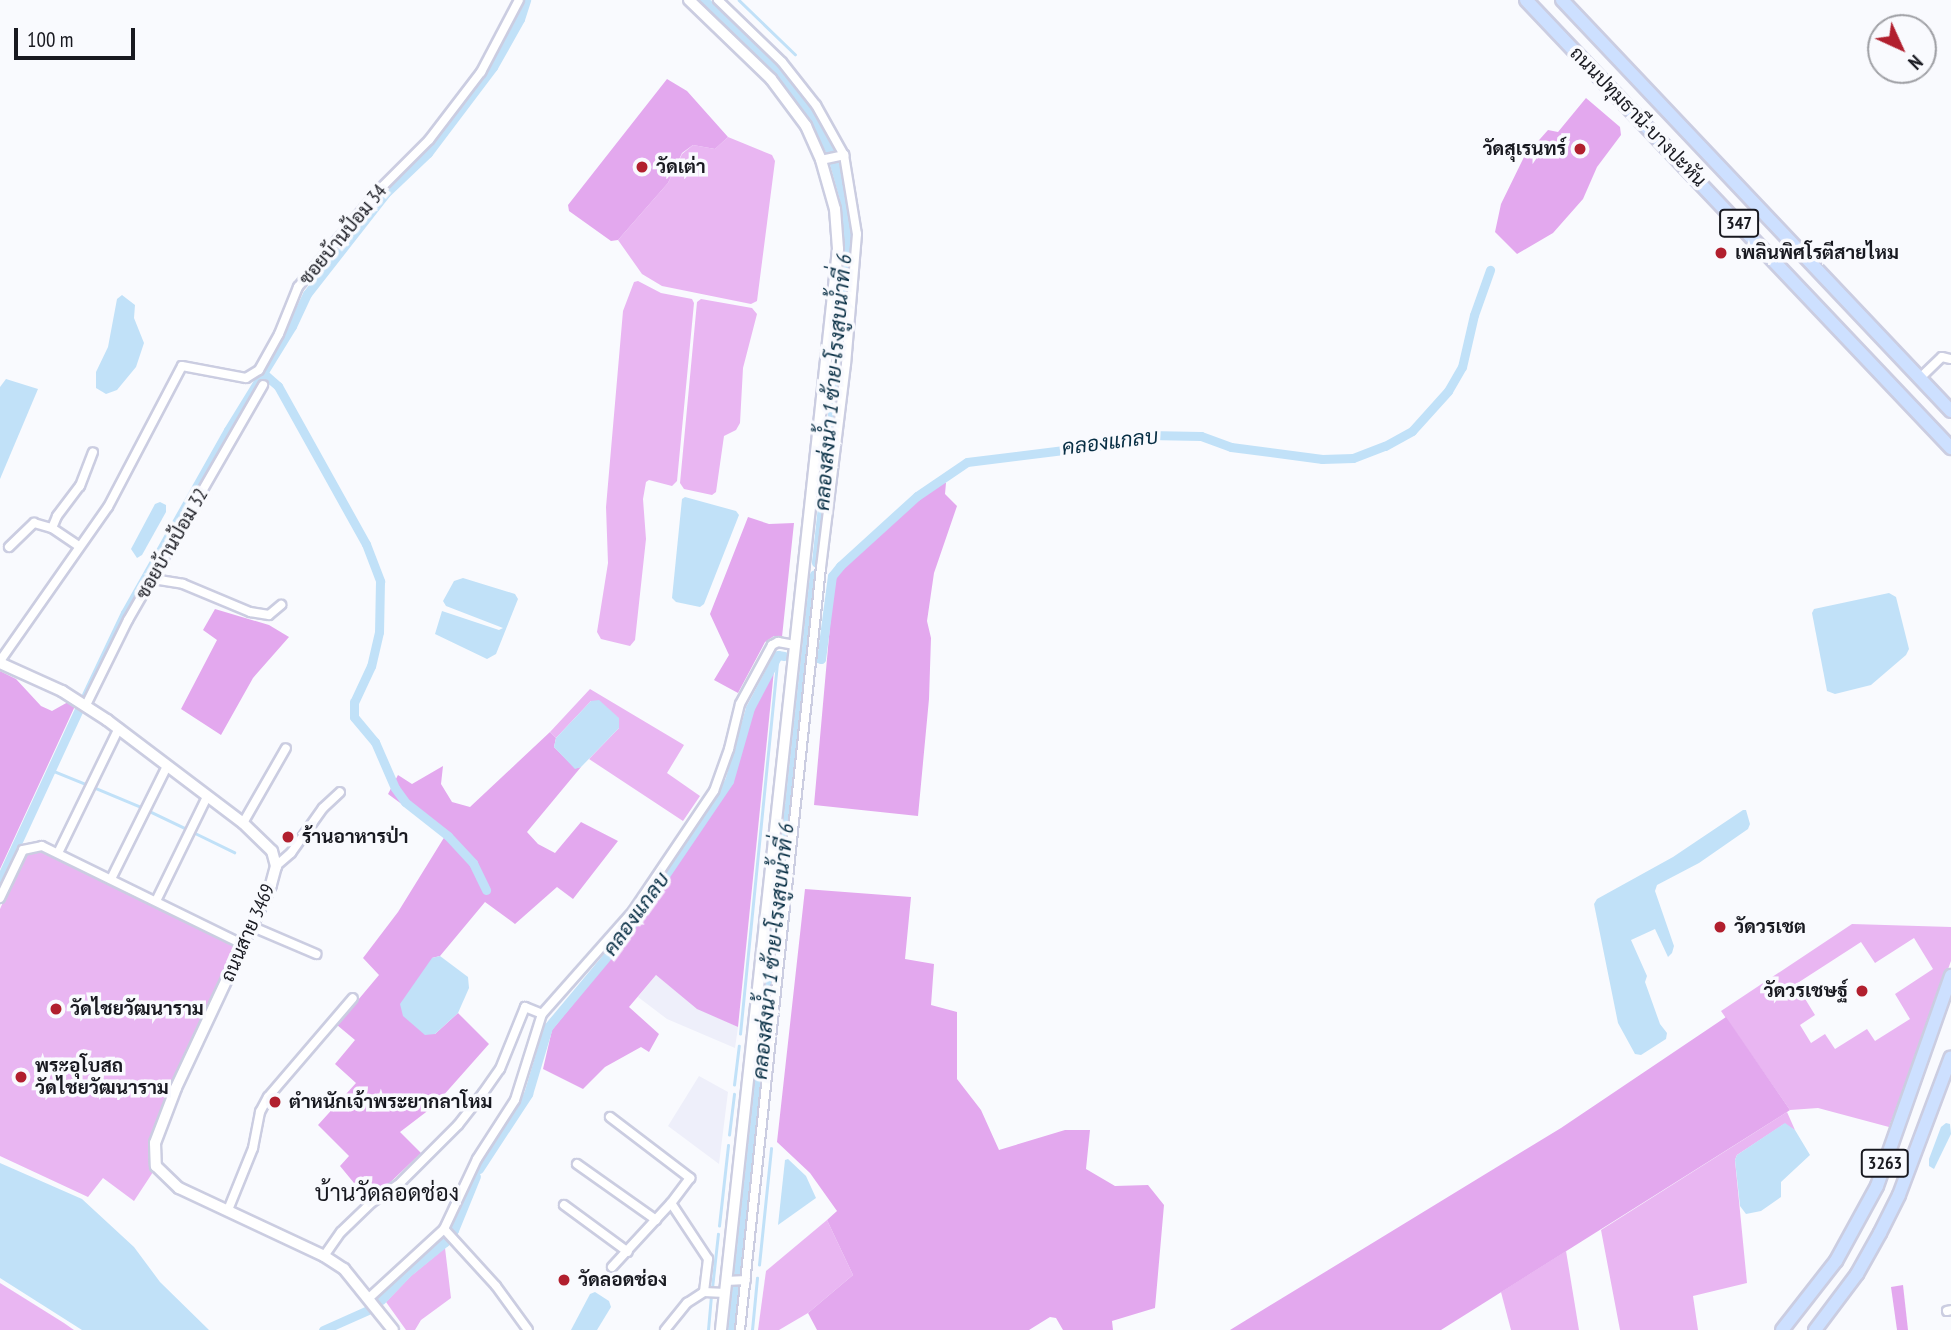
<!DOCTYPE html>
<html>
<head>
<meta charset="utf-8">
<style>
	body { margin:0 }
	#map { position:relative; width:1951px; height:1330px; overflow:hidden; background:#f9fafe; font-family:"PT Sans Narrow",Sarabun,sans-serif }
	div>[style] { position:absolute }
	.built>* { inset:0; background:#eeeffa }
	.green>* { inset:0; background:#e9b6f2 }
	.forest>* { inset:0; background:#e3a8ee }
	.water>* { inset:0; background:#c1e1f8 }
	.stream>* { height:2.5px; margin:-1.25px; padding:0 1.25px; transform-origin:1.25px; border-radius:1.25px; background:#c1e1f8 }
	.canal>* { height:9px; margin:-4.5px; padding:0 4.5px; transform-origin:4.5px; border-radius:4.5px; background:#c1e1f8 }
	.roads { filter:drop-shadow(2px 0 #cbcde1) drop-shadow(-2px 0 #cbcde1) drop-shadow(0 2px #cbcde1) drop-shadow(0 -2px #cbcde1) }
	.minor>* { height:8px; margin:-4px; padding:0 4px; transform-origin:4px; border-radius:4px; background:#fff }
	.tertiary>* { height:10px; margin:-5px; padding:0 5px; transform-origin:5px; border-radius:5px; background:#fff }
	.secondary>* { height:10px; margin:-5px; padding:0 5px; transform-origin:5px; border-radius:5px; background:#fff }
	.primary>* { height:12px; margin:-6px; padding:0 6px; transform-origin:6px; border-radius:6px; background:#cde0ff }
	.dots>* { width:19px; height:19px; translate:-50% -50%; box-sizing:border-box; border:4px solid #f9fafe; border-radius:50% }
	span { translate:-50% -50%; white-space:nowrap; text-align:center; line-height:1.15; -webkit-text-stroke:7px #f9fafe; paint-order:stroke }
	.shield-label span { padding:2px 5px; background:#f9fafe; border:2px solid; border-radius:5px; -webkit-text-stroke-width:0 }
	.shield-label { font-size:18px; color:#181920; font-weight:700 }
	.street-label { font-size:19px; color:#181920 }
	.poi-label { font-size:19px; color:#181920; font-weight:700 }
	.right { translate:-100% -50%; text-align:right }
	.left { translate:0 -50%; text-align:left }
	.water-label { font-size:21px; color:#072e44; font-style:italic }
	.quarter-label { font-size:23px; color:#181920 }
	.north { position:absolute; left:1867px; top:14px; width:70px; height:70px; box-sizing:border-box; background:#f9fafe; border:2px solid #9fa0a5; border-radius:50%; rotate:135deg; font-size:19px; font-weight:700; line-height:28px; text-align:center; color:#181920 }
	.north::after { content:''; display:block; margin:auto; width:24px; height:32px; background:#b11f2e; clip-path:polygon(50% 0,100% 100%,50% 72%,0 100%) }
	.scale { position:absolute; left:14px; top:28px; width:121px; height:32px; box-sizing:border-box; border:4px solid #181920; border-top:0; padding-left:9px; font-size:21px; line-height:24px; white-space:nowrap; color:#181920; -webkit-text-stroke:5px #f9fafe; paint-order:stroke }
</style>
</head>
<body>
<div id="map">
	<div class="built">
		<div style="clip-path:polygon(656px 975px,697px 1008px,738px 1027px,735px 1048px,667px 1019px,638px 997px)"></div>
		<div style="clip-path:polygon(699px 1076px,728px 1092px,719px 1164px,668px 1126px)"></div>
	</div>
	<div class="green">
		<div style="clip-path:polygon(728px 137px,772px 155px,775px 161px,757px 301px,751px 304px,662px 286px,642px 274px,618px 240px,668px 183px,682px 154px,693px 145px,715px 149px)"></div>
		<div style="clip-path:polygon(638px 281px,661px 293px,692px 299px,694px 303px,677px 481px,672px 486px,649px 480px,646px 482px,643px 499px,646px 539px,635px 640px,630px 646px,601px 639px,597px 632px,608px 563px,606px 507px,623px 311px,634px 282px)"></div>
		<div style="clip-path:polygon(701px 299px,752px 308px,757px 314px,743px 368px,740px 423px,736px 430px,724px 436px,716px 492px,712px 495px,684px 489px,680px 483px,697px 302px)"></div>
		<div style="clip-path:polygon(590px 689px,684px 745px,667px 773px,700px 796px,683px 821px,589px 759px,619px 728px,591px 701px,556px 738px,550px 732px)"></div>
		<div style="clip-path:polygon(48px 852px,241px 946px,155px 1138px,155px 1169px,134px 1201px,103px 1178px,88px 1197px,0 1156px,0 909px,25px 853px)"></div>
		<div style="clip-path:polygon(evenodd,1852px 924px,1951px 927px,1951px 961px,1889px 1127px,1818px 1108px,1790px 1110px,1721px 1011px,1852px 924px,1914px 938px,1933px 969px,1895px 994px,1910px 1019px,1875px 1041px,1867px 1029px,1835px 1049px,1825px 1034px,1811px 1043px,1800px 1025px,1815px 1015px,1796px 984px,1861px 942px,1875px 963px,1914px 938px)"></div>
		<div style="clip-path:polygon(1787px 1112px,1795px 1130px,1784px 1124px,1737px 1155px,1735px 1160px,1747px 1283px,1693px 1296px,1698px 1330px,1620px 1330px,1601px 1230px)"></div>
		<div style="clip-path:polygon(827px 1220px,853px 1275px,808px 1313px,779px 1330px,758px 1330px,766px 1271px)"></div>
		<div style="clip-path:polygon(445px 1248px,451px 1298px,421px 1320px,415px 1330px,406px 1330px,386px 1302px,411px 1276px)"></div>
		<div style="clip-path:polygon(1566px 1251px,1579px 1330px,1511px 1330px,1501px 1292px)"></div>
		<div style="clip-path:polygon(0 1283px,64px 1323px,74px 1330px,0 1330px)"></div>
	</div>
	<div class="forest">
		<div style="clip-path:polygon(667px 79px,687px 91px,728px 137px,715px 149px,693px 145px,682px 153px,668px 183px,618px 240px,611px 241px,569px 211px,568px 205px)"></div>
		<div style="clip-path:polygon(1586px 98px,1620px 127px,1621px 135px,1597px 167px,1583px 199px,1553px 233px,1517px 254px,1495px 232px,1501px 204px,1524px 157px,1548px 130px,1558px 132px)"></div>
		<div style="clip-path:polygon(940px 482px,946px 483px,945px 494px,957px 506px,934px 573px,927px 621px,931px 638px,929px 699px,918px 816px,814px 805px,835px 569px,916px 496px)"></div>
		<div style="clip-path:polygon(748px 517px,769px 524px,794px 523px,782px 637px,774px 636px,765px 642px,738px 693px,714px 680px,729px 655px,710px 614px)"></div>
		<div style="clip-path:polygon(215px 609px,269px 625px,289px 637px,253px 678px,221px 735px,181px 709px,217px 640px,203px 630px)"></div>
		<div style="clip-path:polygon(774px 670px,738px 1027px,697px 1009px,656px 975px,629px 1007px,659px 1034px,649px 1052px,641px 1047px,605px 1067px,583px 1089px,543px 1069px,552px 1030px,628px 937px,733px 783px,753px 711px)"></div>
		<div style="clip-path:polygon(0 671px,16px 679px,41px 706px,52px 711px,68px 702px,75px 706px,0 869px)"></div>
		<div style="clip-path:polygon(550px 732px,556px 738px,554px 747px,575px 768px,581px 767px,527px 832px,538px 844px,555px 853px,581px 822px,618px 841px,573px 899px,557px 887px,515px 924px,485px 902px,440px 956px,432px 958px,435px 1034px,458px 1013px,489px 1044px,434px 1106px,400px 1132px,421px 1153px,378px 1194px,367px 1176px,354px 1183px,340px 1166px,349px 1156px,318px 1125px,356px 1083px,335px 1064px,355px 1040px,337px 1025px,379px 975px,363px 958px,398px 912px,445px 836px,388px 794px,398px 775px,412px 784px,443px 766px,441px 784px,452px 802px,470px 807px)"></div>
		<div style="clip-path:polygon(805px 889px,911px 897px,905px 959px,934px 964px,931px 1005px,957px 1012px,957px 1079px,981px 1110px,999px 1150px,1065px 1130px,1090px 1130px,1086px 1169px,1115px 1186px,1148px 1185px,1164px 1205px,1155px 1308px,1112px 1321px,1113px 1330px,1063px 1330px,1056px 1318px,1050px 1317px,1029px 1330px,817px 1330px,808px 1313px,853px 1275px,827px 1220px,837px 1211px,810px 1173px,777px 1142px)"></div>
		<div style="clip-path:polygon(1726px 1017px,1790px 1110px,1787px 1112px,1441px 1330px,1230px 1330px,1561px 1128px)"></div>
		<div style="clip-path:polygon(1903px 1285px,1908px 1330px,1897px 1330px,1891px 1287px)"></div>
	</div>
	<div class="water">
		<div style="clip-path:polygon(122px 295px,135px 305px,134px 318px,144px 343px,136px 367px,117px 390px,106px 394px,96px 388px,96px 372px,108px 347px,117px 299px)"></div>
		<div style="clip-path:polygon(6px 379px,38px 389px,0 479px,0 387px)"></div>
		<div style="clip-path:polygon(685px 497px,736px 511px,739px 515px,704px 604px,700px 607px,676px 602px,672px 598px,682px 499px)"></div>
		<div style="clip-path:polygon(160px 502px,166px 505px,166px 512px,142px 555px,137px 558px,131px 549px,155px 504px)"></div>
		<div style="clip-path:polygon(463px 578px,515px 594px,518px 599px,496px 654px,487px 659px,435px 634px,442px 611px,499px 630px,503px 628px,446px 606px,443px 601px,454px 581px)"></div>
		<div style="clip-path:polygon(1889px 593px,1896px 597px,1909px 649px,1906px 655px,1871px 685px,1835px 694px,1827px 691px,1812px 613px,1814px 609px)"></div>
		<div style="clip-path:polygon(599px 700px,619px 718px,619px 728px,581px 767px,575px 769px,554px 747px,556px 738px,591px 701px)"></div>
		<div style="clip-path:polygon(1743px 810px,1746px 810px,1750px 824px,1748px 829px,1699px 863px,1657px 885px,1655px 891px,1674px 946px,1672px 953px,1668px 957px,1655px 929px,1631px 940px,1647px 976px,1645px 982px,1660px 1024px,1667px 1033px,1666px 1039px,1641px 1055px,1635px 1054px,1618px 1023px,1594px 904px,1597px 899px,1673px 857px)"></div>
		<div style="clip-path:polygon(440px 956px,468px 977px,469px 988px,458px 1013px,435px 1034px,425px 1035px,403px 1016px,400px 1004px,432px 958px)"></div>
		<div style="clip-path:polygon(1785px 1123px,1795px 1130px,1810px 1155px,1781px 1182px,1781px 1197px,1761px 1211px,1746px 1214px,1740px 1206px,1735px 1160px,1737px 1155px)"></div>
		<div style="clip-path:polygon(1946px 1123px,1950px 1124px,1951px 1134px,1934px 1169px,1929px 1166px,1929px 1159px,1941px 1127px)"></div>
		<div style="clip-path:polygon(788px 1159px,806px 1176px,816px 1198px,778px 1225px,785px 1160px)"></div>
		<div style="clip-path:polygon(0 1163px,82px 1199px,134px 1247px,160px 1282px,209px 1330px,82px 1330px,0 1278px)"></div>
		<div style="clip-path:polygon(595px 1292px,609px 1301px,611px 1307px,597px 1330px,571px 1330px,590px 1294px)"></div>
	</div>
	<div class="stream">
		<div style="left:739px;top:0;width:78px;rotate:44deg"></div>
		<div style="left:51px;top:770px;width:40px;rotate:22deg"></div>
		<div style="left:93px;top:787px;width:52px;rotate:22.6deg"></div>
		<div style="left:147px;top:810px;width:44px;rotate:25.4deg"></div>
		<div style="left:193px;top:832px;width:46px;rotate:26deg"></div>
		<div style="left:740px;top:1034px;width:381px;rotate:-84.3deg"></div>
		<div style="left:734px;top:1085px;width:39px;rotate:-83deg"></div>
		<div style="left:729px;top:1135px;width:41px;rotate:-83deg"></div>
		<div style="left:719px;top:1226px;width:81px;rotate:-83.6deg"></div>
		<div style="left:759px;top:1265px;width:117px;rotate:-84.1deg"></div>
		<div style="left:712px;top:1288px;width:54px;rotate:-83.7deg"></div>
		<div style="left:708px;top:1330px;width:32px;rotate:-85deg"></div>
		<div style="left:752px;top:1330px;width:52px;rotate:-84.5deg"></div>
	</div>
	<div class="canal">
		<div style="left:704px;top:0;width:103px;rotate:43.8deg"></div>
		<div style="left:778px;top:71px;width:47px;rotate:51.9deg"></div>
		<div style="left:807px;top:108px;width:51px;rotate:61.9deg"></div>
		<div style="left:831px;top:153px;width:48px;rotate:74.2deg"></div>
		<div style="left:844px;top:199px;width:42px;rotate:84.6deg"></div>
		<div style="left:848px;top:241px;width:35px;rotate:92deg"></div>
		<div style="left:847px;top:276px;width:288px;rotate:96.2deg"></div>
		<div style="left:263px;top:373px;width:20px;rotate:41deg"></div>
		<div style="left:278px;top:386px;width:181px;rotate:60.9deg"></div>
		<div style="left:366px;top:544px;width:40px;rotate:69deg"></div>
		<div style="left:380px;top:581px;width:51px;rotate:91.1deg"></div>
		<div style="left:379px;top:632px;width:35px;rotate:103deg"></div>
		<div style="left:371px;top:666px;width:40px;rotate:115deg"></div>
		<div style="left:354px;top:702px;width:15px;rotate:90deg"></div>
		<div style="left:354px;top:717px;width:33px;rotate:50deg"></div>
		<div style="left:375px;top:742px;width:50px;rotate:66.5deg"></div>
		<div style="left:395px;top:788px;width:17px;rotate:54deg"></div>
		<div style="left:405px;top:802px;width:55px;rotate:38.3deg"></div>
		<div style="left:448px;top:836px;width:37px;rotate:47deg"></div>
		<div style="left:473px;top:863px;width:30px;rotate:64deg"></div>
		<div style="left:817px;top:658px;width:4px;rotate:14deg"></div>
		<div style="left:821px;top:659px;width:84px;rotate:-82.5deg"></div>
		<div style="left:832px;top:576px;width:13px;rotate:-51deg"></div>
		<div style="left:840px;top:566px;width:104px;rotate:-42.3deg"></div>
		<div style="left:917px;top:496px;width:60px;rotate:-34.2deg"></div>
		<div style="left:967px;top:462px;width:138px;rotate:-7.1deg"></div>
		<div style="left:1104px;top:445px;width:45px;rotate:-12.8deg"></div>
		<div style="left:1148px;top:435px;width:53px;rotate:1.1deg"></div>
		<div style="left:1201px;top:436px;width:32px;rotate:20deg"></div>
		<div style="left:1231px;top:447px;width:92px;rotate:7.5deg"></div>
		<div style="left:1322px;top:459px;width:31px;rotate:-2deg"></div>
		<div style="left:1353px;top:458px;width:34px;rotate:-21deg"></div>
		<div style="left:1385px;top:446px;width:31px;rotate:-29deg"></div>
		<div style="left:1412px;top:431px;width:54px;rotate:-48deg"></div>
		<div style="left:1448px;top:391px;width:28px;rotate:-60deg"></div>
		<div style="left:1462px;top:367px;width:53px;rotate:-77deg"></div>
		<div style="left:1474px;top:315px;width:48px;rotate:-70.4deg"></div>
		<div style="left:86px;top:695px;width:91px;rotate:-64.6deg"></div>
		<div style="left:125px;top:613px;width:210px;rotate:-60.6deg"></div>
		<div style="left:228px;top:430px;width:122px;rotate:-58.4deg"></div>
		<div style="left:292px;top:326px;width:35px;rotate:-65deg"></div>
		<div style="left:307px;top:294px;width:128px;rotate:-52deg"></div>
		<div style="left:386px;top:193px;width:58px;rotate:-43.6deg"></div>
		<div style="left:428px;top:153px;width:108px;rotate:-52.9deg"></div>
		<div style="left:493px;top:67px;width:55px;rotate:-60.6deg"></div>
		<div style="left:520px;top:19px;width:20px;rotate:-72deg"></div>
		<div style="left:0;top:880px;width:188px;rotate:-65.2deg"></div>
		<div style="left:479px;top:1169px;width:90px;rotate:-56.8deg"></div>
		<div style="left:528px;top:1094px;width:70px;rotate:-73.4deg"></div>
		<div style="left:548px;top:1027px;width:119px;rotate:-50.1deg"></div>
		<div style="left:624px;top:936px;width:187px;rotate:-55.9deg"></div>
		<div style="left:729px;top:781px;width:76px;rotate:-74deg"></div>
		<div style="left:750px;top:708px;width:60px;rotate:-62.2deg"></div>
		<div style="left:778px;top:655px;width:6px;rotate:9deg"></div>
		<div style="left:381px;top:1300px;width:39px;rotate:-46deg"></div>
		<div style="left:408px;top:1272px;width:48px;rotate:-39deg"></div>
		<div style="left:445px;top:1242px;width:15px;rotate:-53deg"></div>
		<div style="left:454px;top:1230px;width:58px;rotate:-67.8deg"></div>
		<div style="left:323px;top:1330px;width:49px;rotate:-24deg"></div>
		<div style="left:732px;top:1330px;width:760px;rotate:-83.81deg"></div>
	</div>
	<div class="roads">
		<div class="minor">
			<div style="left:718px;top:0;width:89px;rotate:44.1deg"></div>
			<div style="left:782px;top:62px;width:55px;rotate:51.7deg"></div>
			<div style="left:816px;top:105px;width:57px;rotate:60.8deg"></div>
			<div style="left:844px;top:155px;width:80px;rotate:80.7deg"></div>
			<div style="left:857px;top:234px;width:130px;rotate:94.8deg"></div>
			<div style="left:846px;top:364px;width:205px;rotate:97deg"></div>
			<div style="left:821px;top:567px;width:767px;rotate:96.06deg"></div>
			<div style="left:821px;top:160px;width:24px;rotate:-12deg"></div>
			<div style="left:1920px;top:378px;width:30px;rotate:-44deg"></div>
			<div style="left:1942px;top:357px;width:9px;rotate:13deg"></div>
			<div style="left:52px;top:528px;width:13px;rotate:-67deg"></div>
			<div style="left:57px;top:516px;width:38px;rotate:-53deg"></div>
			<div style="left:80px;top:486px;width:36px;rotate:-69deg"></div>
			<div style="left:9px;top:547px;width:35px;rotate:-44deg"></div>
			<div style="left:34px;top:523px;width:19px;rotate:16deg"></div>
			<div style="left:52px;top:528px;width:32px;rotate:34deg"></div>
			<div style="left:153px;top:579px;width:30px;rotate:9deg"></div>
			<div style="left:183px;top:584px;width:73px;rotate:22.7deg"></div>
			<div style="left:250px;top:612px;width:19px;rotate:9deg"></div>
			<div style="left:269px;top:615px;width:16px;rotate:-40deg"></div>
			<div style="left:0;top:661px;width:188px;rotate:-55deg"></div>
			<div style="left:108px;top:507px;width:159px;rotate:-62.3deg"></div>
			<div style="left:182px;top:366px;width:65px;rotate:10.6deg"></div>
			<div style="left:246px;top:378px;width:15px;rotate:-32deg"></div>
			<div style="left:259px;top:370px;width:41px;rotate:-60.9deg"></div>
			<div style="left:279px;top:334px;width:51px;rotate:-68deg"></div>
			<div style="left:298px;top:287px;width:126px;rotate:-50.1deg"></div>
			<div style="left:379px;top:190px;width:71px;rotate:-45deg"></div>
			<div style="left:429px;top:140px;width:86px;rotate:-52.6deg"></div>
			<div style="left:481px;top:72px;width:81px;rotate:-62.2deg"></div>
			<div style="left:86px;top:705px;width:95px;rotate:-63.7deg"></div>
			<div style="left:128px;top:620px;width:271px;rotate:-60.1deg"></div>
			<div style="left:243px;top:823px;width:86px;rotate:-60.2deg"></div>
			<div style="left:58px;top:853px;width:139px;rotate:-64deg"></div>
			<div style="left:276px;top:866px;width:20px;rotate:-41deg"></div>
			<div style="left:291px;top:853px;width:55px;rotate:-54.6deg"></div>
			<div style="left:323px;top:808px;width:23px;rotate:-43deg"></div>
			<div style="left:111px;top:879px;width:126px;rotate:-63.6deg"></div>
			<div style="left:0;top:898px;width:53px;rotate:-64.4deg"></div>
			<div style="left:23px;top:850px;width:19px;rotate:-12deg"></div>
			<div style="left:42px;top:846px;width:225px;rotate:26.1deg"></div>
			<div style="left:156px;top:901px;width:116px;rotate:-63.9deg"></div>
			<div style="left:253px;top:927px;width:69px;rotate:23.2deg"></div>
			<div style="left:610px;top:1117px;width:101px;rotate:37.3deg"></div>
			<div style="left:690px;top:1178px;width:31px;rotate:127deg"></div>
			<div style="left:671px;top:1203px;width:87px;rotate:132.7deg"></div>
			<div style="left:577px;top:1164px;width:97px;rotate:35.3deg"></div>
			<div style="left:671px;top:1203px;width:67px;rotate:56.5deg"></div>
			<div style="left:708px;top:1259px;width:33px;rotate:97deg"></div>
			<div style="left:564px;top:1205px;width:79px;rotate:36.3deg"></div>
			<div style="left:228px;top:1210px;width:67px;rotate:-68deg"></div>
			<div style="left:253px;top:1148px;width:37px;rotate:-79deg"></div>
			<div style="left:260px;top:1112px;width:17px;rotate:-62deg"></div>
			<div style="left:268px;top:1097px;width:130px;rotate:-49.4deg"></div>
			<div style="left:444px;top:1229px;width:77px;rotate:47.6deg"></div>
			<div style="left:496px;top:1286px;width:54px;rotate:54deg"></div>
			<div style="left:324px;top:1256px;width:29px;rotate:-55deg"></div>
			<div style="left:341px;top:1232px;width:42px;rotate:-44deg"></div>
			<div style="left:371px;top:1203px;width:32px;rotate:-34deg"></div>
			<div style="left:398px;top:1185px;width:85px;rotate:-45deg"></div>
			<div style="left:458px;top:1125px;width:41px;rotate:-52deg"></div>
			<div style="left:483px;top:1093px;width:29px;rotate:-55deg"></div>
			<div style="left:500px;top:1069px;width:67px;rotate:-68deg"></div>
			<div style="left:525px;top:1007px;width:18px;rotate:22deg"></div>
			<div style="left:726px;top:1281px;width:20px;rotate:-3deg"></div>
			<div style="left:369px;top:1298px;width:102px;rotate:-42.6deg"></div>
			<div style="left:444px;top:1229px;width:77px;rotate:-64.8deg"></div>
			<div style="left:477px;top:1159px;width:70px;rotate:-57.2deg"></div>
			<div style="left:515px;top:1100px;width:90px;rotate:-72.6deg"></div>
			<div style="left:542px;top:1014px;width:137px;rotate:-48.5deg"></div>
			<div style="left:633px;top:911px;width:145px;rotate:-56deg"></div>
			<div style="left:714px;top:791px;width:45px;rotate:-70.3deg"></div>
			<div style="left:729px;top:749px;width:46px;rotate:-76.3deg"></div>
			<div style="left:740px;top:704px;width:67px;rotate:-61.5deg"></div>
			<div style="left:772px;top:645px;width:7px;rotate:-27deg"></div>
			<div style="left:778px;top:642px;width:17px;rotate:10deg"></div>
			<div style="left:1947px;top:1311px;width:4px;rotate:-14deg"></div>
			<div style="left:665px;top:1330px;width:35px;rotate:-51deg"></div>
			<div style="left:687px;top:1303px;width:20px;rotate:-33deg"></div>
			<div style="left:704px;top:1292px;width:21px;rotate:3deg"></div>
		</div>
		<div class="tertiary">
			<div style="left:0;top:663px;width:68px;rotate:24.3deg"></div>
			<div style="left:62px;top:691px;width:54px;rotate:32.8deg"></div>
			<div style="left:107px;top:720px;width:171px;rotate:37.1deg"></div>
			<div style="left:243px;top:823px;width:40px;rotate:44deg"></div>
			<div style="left:272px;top:851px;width:16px;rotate:75deg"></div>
			<div style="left:276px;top:866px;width:20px;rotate:105deg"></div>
			<div style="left:271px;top:885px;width:224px;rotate:115.1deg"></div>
			<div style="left:176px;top:1088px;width:59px;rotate:110.9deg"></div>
			<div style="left:155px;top:1143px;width:23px;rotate:88deg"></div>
			<div style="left:156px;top:1166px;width:32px;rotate:44deg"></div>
			<div style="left:179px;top:1188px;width:160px;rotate:25.1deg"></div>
			<div style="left:324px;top:1256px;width:24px;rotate:33deg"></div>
			<div style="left:344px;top:1269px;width:78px;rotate:51.2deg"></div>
		</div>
		<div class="secondary">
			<div style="left:689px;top:0;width:114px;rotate:43.9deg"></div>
			<div style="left:771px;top:79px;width:59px;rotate:53.3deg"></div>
			<div style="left:806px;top:126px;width:37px;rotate:66deg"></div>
			<div style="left:821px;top:160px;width:51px;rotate:74.1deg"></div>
			<div style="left:835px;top:209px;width:40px;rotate:85.7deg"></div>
			<div style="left:838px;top:249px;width:1087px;rotate:96.18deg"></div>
		</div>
		<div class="primary">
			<div style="left:1526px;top:0;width:618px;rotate:46.51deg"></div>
			<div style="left:1562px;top:0;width:566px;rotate:46.58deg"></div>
			<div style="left:1782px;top:1330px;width:88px;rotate:-52deg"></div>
			<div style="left:1836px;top:1261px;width:85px;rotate:-61.3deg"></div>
			<div style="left:1877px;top:1186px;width:223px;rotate:-70.6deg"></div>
			<div style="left:1815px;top:1330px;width:70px;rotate:-53.1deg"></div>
			<div style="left:1857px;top:1274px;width:47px;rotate:-60.7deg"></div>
			<div style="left:1880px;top:1233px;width:42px;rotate:-63.4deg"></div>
			<div style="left:1899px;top:1195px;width:147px;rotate:-69.4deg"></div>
		</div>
	</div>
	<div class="dots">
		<div style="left:1580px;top:149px;background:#b11f2e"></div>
		<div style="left:642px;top:167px;background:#b11f2e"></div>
		<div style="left:1721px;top:253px;background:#b11f2e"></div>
		<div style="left:288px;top:837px;background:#b11f2e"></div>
		<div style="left:1720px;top:927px;background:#b11f2e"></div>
		<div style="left:1862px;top:991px;background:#b11f2e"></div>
		<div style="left:56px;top:1009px;background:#b11f2e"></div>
		<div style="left:21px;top:1077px;background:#b11f2e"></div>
		<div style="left:275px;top:1102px;background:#b11f2e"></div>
		<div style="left:564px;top:1280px;background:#b11f2e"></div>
	</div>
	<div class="shield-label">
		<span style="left:1739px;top:223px">347</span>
		<span style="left:1885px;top:1163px">3263</span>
	</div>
	<div class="street-label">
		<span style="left:1638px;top:117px;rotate:46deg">ถนนปทุมธานี-บางปะหัน</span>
		<span style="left:343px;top:235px;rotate:-50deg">ซอยบ้านป้อม 34</span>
		<span style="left:172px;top:544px;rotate:-60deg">ซอยบ้านป้อม 32</span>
		<span style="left:248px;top:933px;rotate:-66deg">ถนนสาย 3469</span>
	</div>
	<div class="poi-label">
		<span class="right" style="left:1566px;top:149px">วัดสุเรนทร์</span>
		<span class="left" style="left:656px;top:167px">วัดเต่า</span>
		<span class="left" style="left:1735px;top:253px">เพลินพิศโรตีสายไหม</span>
		<span class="left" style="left:302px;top:837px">ร้านอาหารป่า</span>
		<span class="left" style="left:1734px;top:927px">วัดวรเชต</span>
		<span class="right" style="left:1848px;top:991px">วัดวรเชษฐ์</span>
		<span class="left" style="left:70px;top:1009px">วัดไชยวัฒนาราม</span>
		<span class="left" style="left:35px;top:1077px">พระอุโบสถ<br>วัดไชยวัฒนาราม</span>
		<span class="left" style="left:289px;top:1102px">ตำหนักเจ้าพระยากลาโหม</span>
		<span class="left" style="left:578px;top:1280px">วัดลอดช่อง</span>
	</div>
	<div class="water-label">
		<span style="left:833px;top:383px;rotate:-85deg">คลองส่งน้ำ 1 ซ้าย-โรงสูบน้ำที่ 6</span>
		<span style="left:1110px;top:442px;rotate:-7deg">คลองแกลบ</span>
		<span style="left:636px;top:914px;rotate:-54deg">คลองแกลบ</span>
		<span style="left:773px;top:952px;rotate:-84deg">คลองส่งน้ำ 1 ซ้าย-โรงสูบน้ำที่ 6</span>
	</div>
	<div class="quarter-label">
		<span style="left:387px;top:1193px">บ้านวัดลอดช่อง</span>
	</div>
	<div class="north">N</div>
	<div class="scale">100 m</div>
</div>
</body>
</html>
